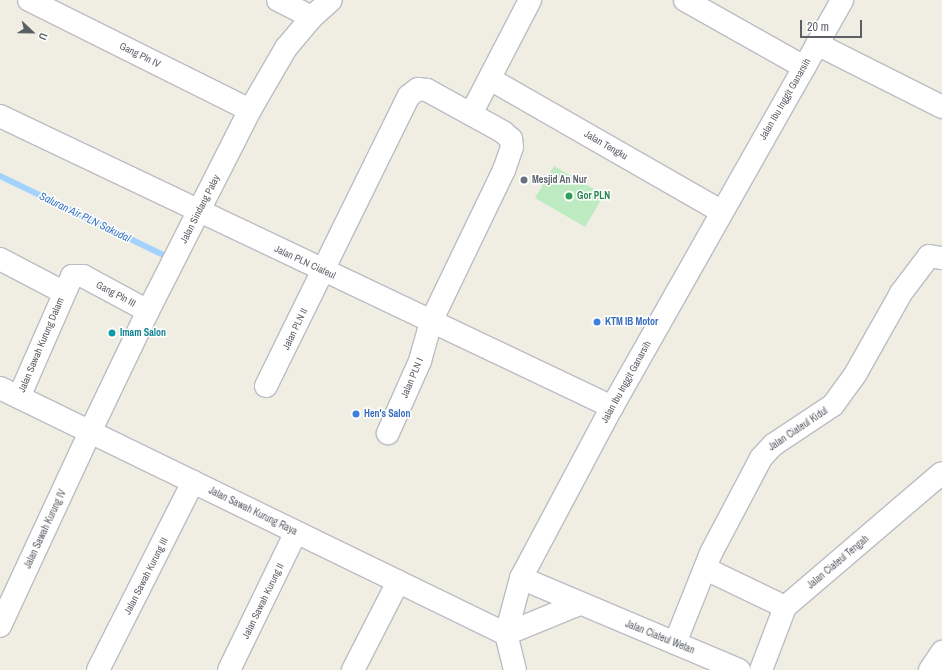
<!DOCTYPE html>
<html>
<head>
<meta charset="utf-8">
<style>
	body { margin:0 }
	#map { position:relative; width:942px; height:670px; overflow:hidden; background:#f0eee3; font-family:"Archivo Narrow",sans-serif }
	div>[style] { position:absolute }
	.green>* { inset:0; background:#bdeac0 }
	.stream>* { height:6px; margin:-3px; padding:0 3px; transform-origin:3px; border-radius:3px; background:#a4d2ff }
	.roads { filter:drop-shadow(1px 0 #bbbdc4) drop-shadow(-1px 0 #bbbdc4) drop-shadow(0 1px #bbbdc4) drop-shadow(0 -1px #bbbdc4) }
	.minor>* { height:22px; margin:-11px; padding:0 11px; transform-origin:11px; border-radius:11px; background:#fff }
	.tertiary>* { height:22px; margin:-11px; padding:0 11px; transform-origin:11px; border-radius:11px; background:#fff }
	.secondary>* { height:22px; margin:-11px; padding:0 11px; transform-origin:11px; border-radius:11px; background:#fff }
	.dots>* { width:11px; height:11px; translate:-50% -50%; box-sizing:border-box; border:2px solid #fff; border-radius:50% }
	span { translate:-50% -50%; white-space:nowrap; text-align:center; line-height:1.15; -webkit-text-stroke:3px #fff; paint-order:stroke }
	.street-label { font-size:10px; color:#5b5f66 }
	.worship-label { font-size:10px; color:#5b616d; font-weight:700 }
	.left { translate:0 -50%; text-align:left }
	.leisure-label { font-size:10px; color:#27864d; font-weight:700 }
	.shop-label { font-size:10px; color:#366cbe; font-weight:700 }
	.culture-label { font-size:10px; color:#0d838f; font-weight:700 }
	.water-label { font-size:11px; color:#3775c6; font-style:italic }
	.north { position:absolute; left:12px; top:12px; width:40px; height:40px; -webkit-text-stroke:3px #fff; paint-order:stroke; rotate:112deg; font-size:11px; font-weight:700; line-height:16px; text-align:center; color:#5b5f66 }
	.north::after { content:''; display:block; margin:auto; width:14px; height:18px; background:#5b5f66; clip-path:polygon(50% 0,100% 100%,50% 72%,0 100%) }
	.scale { position:absolute; left:800px; top:20px; width:62px; height:18px; box-sizing:border-box; border:2px solid #5b5f66; border-top:0; padding-left:5px; font-size:12px; line-height:14px; white-space:nowrap; color:#5b5f66; -webkit-text-stroke:3px #fff; paint-order:stroke }
</style>
</head>
<body>
<div id="map">
	<div class="green">
		<div style="clip-path:polygon(554px 166px,604px 195px,585px 227px,535px 198px)"></div>
	</div>
	<div class="stream">
		<div style="left:0;top:176px;width:189px;rotate:25.8deg"></div>
	</div>
	<div class="roads">
		<div class="minor">
			<div style="left:29px;top:0;width:247px;rotate:26.5deg"></div>
			<div style="left:278px;top:0;width:38px;rotate:27deg"></div>
			<div style="left:685px;top:0;width:137px;rotate:29.4deg"></div>
			<div style="left:817px;top:44px;width:140px;rotate:26.7deg"></div>
			<div style="left:490px;top:79px;width:267px;rotate:29.8deg"></div>
			<div style="left:471px;top:114px;width:128px;rotate:-62.6deg"></div>
			<div style="left:0;top:116px;width:678px;rotate:25.43deg"></div>
			<div style="left:0;top:259px;width:71px;rotate:27.6deg"></div>
			<div style="left:266px;top:386px;width:323px;rotate:-63.8deg"></div>
			<div style="left:409px;top:96px;width:11px;rotate:-38deg"></div>
			<div style="left:418px;top:89px;width:9px;rotate:6deg"></div>
			<div style="left:427px;top:90px;width:87px;rotate:28.9deg"></div>
			<div style="left:503px;top:132px;width:11px;rotate:41deg"></div>
			<div style="left:511px;top:139px;width:8px;rotate:83deg"></div>
			<div style="left:512px;top:147px;width:24px;rotate:109deg"></div>
			<div style="left:504px;top:170px;width:169px;rotate:115.7deg"></div>
			<div style="left:431px;top:322px;width:41px;rotate:105.8deg"></div>
			<div style="left:420px;top:361px;width:79px;rotate:114deg"></div>
			<div style="left:19px;top:397px;width:132px;rotate:-66.3deg"></div>
			<div style="left:72px;top:276px;width:11px"></div>
			<div style="left:83px;top:276px;width:74px;rotate:28.3deg"></div>
			<div style="left:90px;top:432px;width:134px;rotate:-64.4deg"></div>
			<div style="left:148px;top:311px;width:225px;rotate:-63.1deg"></div>
			<div style="left:250px;top:110px;width:72px;rotate:-59.9deg"></div>
			<div style="left:286px;top:48px;width:40px;rotate:-50deg"></div>
			<div style="left:312px;top:17px;width:25px;rotate:-42deg"></div>
			<div style="left:706px;top:569px;width:88px;rotate:25.7deg"></div>
			<div style="left:521px;top:578px;width:237px;rotate:22.9deg"></div>
			<div style="left:506px;top:634px;width:79px;rotate:-22.3deg"></div>
			<div style="left:675px;top:643px;width:97px;rotate:-68.2deg"></div>
			<div style="left:711px;top:553px;width:107px;rotate:-62.2deg"></div>
			<div style="left:761px;top:458px;width:18px;rotate:-47deg"></div>
			<div style="left:773px;top:445px;width:72px;rotate:-33.7deg"></div>
			<div style="left:833px;top:405px;width:39px;rotate:-54deg"></div>
			<div style="left:856px;top:373px;width:92px;rotate:-60.6deg"></div>
			<div style="left:901px;top:293px;width:46px;rotate:-52.9deg"></div>
			<div style="left:929px;top:256px;width:13px;rotate:9deg"></div>
			<div style="left:98px;top:670px;width:211px;rotate:-63.2deg"></div>
			<div style="left:229px;top:670px;width:153px;rotate:-64.1deg"></div>
			<div style="left:353px;top:670px;width:99px;rotate:-62.9deg"></div>
			<div style="left:761px;top:670px;width:67px;rotate:-69.1deg"></div>
			<div style="left:785px;top:607px;width:206px;rotate:-40.5deg"></div>
			<div style="left:930px;top:670px;width:22px;rotate:-56deg"></div>
		</div>
		<div class="tertiary">
			<div style="left:0;top:388px;width:563px;rotate:25.93deg"></div>
			<div style="left:0;top:626px;width:214px;rotate:-65.1deg"></div>
		</div>
		<div class="secondary">
			<div style="left:515px;top:670px;width:37px;rotate:-104deg"></div>
			<div style="left:506px;top:634px;width:58px;rotate:-75deg"></div>
			<div style="left:521px;top:578px;width:194px;rotate:-62deg"></div>
			<div style="left:612px;top:407px;width:467px;rotate:-60.5deg"></div>
		</div>
	</div>
	<div class="dots">
		<div style="left:524px;top:180px;background:#6b7280"></div>
		<div style="left:569px;top:196px;background:#2e9e5b"></div>
		<div style="left:597px;top:322px;background:#3f7fe0"></div>
		<div style="left:112px;top:333px;background:#0f9aa8"></div>
		<div style="left:356px;top:414px;background:#3f7fe0"></div>
	</div>
	<div class="street-label">
		<span style="left:140px;top:55px;rotate:26deg">Gang Pln IV</span>
		<span style="left:785px;top:99px;rotate:-60deg">Jalan Ibu Inggit Ganarsih</span>
		<span style="left:606px;top:145px;rotate:30deg">Jalan Tengku</span>
		<span style="left:200px;top:209px;rotate:-63deg">Jalan Sindang Palay</span>
		<span style="left:305px;top:262px;rotate:25deg">Jalan PLN Ciateul</span>
		<span style="left:116px;top:294px;rotate:28deg">Gang Pln III</span>
		<span style="left:295px;top:329px;rotate:-64deg">Jalan PLN II</span>
		<span style="left:41px;top:345px;rotate:-67deg">Jalan Sawah Kurung Dalam</span>
		<span style="left:412px;top:378px;rotate:-67deg">Jalan PLN I</span>
		<span style="left:626px;top:382px;rotate:-61deg">Jalan Ibu Inggit Ganarsih</span>
		<span style="left:798px;top:429px;rotate:-34deg">Jalan Ciateul Kidul</span>
		<span style="left:253px;top:511px;rotate:26deg">Jalan Sawah Kurung Raya</span>
		<span style="left:45px;top:529px;rotate:-65deg">Jalan Sawah Kurung IV</span>
		<span style="left:838px;top:562px;rotate:-40deg">Jalan Ciateul Tengah</span>
		<span style="left:146px;top:576px;rotate:-63deg">Jalan Sawah Kurung III</span>
		<span style="left:263px;top:601px;rotate:-64deg">Jalan Sawah Kurung II</span>
		<span style="left:660px;top:637px;rotate:22deg">Jalan Ciateul Wetan</span>
	</div>
	<div class="worship-label">
		<span class="left" style="left:532px;top:180px">Mesjid An Nur</span>
	</div>
	<div class="leisure-label">
		<span class="left" style="left:577px;top:196px">Gor PLN</span>
	</div>
	<div class="shop-label">
		<span class="left" style="left:605px;top:322px">KTM IB Motor</span>
		<span class="left" style="left:364px;top:414px">Hen's Salon</span>
	</div>
	<div class="culture-label">
		<span class="left" style="left:120px;top:333px">Imam Salon</span>
	</div>
	<div class="water-label">
		<span style="left:85px;top:217px;rotate:26deg">Saluran Air PLN Sakudal</span>
	</div>
	<div class="north">U</div>
	<div class="scale">20 m</div>
</div>
</body>
</html>
